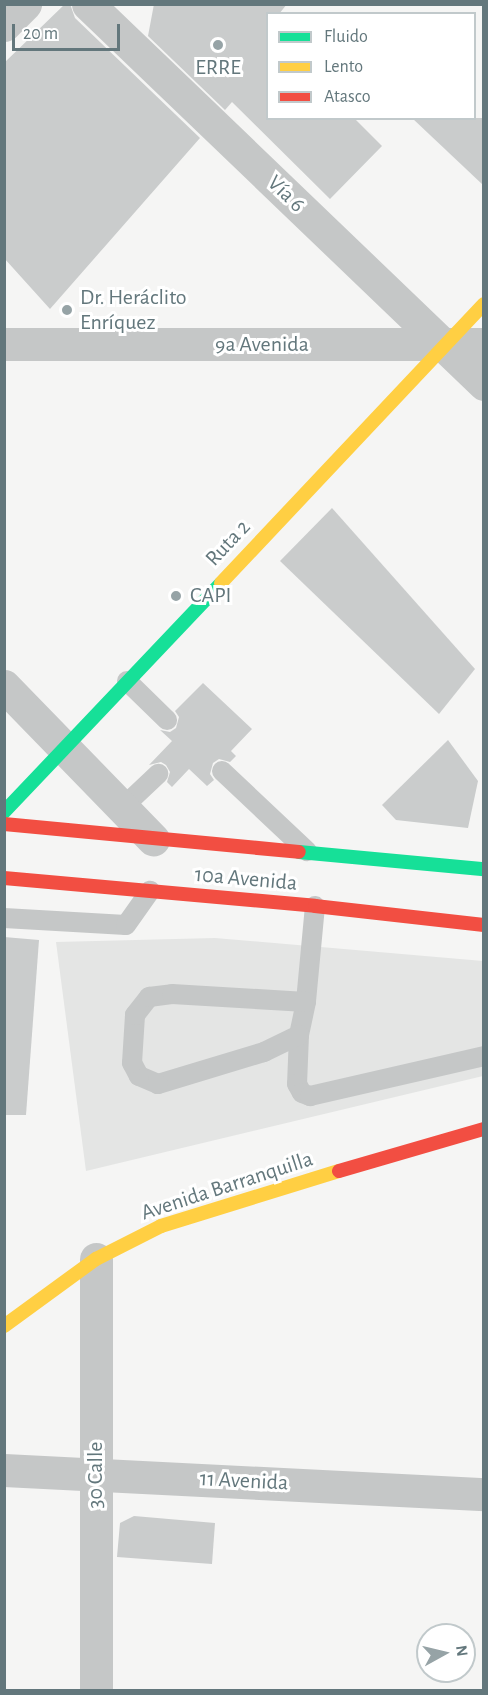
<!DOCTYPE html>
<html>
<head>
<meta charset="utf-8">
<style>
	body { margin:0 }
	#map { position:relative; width:488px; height:1695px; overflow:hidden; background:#f5f5f4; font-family:"Alegreya Sans",sans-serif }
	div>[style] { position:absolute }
	.built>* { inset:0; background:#e4e5e4 }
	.building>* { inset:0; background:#cacccc }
	.lane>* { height:20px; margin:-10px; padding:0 10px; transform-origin:10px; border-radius:10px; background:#c5c7c7 }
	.street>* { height:33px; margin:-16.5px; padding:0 16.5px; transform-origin:16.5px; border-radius:16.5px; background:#c5c7c7 }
	.fast>* { height:14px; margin:-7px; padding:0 7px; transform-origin:7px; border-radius:7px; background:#16e098 }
	.slow>* { height:14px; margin:-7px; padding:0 7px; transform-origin:7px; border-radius:7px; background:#ffcf43 }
	.jam>* { height:14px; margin:-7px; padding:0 7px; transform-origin:7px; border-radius:7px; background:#f24e42 }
	.dots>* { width:16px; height:16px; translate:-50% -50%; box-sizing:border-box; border:3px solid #fff; border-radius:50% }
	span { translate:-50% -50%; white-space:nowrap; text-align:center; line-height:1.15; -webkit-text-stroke:6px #fff; paint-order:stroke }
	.poi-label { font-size:22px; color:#63777c }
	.left { translate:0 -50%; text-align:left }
	.street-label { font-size:22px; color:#63777c }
	.frame { position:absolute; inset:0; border:6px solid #63777c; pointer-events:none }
	.legend { position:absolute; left:266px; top:12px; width:210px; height:108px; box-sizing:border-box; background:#fff; border:2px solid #c1c9cb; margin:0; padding:8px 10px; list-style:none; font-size:18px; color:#63777c }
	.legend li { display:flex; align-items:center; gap:12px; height:30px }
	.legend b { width:30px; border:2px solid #c1c9cb }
	.north { position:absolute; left:416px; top:1623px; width:60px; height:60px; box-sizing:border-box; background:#fff; border:2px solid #c1c9cb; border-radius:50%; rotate:82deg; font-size:16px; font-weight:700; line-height:24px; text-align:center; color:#63777c }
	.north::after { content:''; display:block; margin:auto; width:21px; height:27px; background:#96a3a6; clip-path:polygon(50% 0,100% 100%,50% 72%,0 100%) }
	.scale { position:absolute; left:12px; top:24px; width:108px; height:27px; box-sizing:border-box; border:3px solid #63777c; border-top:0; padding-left:8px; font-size:18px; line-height:21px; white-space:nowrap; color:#63777c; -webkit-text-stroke:4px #fff; paint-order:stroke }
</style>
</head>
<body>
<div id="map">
	<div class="built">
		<div style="clip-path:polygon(215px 938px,483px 961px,483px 1076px,86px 1171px,56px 942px)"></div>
	</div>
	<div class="building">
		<div style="clip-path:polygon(65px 4px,70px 4px,75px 18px,200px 138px,50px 309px,4px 258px,4px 63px)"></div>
		<div style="clip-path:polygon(154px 4px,287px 4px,279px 14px,267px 14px,267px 118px,354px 118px,382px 146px,330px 199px,232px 102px,225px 110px,148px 36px)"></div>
		<div style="clip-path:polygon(412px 118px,483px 118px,483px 185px)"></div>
		<div style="clip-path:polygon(332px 508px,475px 669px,439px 714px,280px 561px)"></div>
		<div style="clip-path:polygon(203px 683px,252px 729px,231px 751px,236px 756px,230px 762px,219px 759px,213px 763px,210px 774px,214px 780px,207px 786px,189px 769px,172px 787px,167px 782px,170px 772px,166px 765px,161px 762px,149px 765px,172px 741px,160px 730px,170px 732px,176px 728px,179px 717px,175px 711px)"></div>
		<div style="clip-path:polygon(448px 740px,478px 781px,468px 828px,396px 820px,382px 805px)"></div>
		<div style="clip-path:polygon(4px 937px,39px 940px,26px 1115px,4px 1115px)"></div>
		<div style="clip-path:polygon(134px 1516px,215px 1523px,212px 1564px,117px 1557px,120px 1523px)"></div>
	</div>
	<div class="lane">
		<div style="left:127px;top:681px;width:56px;rotate:44.3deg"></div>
		<div style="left:222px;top:771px;width:117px;rotate:43.3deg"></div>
		<div style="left:122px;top:808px;width:50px;rotate:-43.4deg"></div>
		<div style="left:315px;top:906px;width:96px;rotate:95.4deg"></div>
		<div style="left:306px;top:1002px;width:34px;rotate:102deg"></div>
		<div style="left:299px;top:1035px;width:49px;rotate:92.3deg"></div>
		<div style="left:297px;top:1084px;width:10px;rotate:61deg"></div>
		<div style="left:302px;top:1093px;width:9px;rotate:21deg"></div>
		<div style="left:310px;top:1096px;width:179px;rotate:-12.9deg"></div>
		<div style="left:4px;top:918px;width:122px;rotate:3.3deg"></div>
		<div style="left:126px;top:925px;width:42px;rotate:-54.8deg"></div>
		<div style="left:299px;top:1035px;width:39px;rotate:154deg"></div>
		<div style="left:264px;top:1052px;width:111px;rotate:163.2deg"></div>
		<div style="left:158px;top:1084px;width:21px;rotate:-157deg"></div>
		<div style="left:139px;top:1076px;width:15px;rotate:-118deg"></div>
		<div style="left:132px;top:1063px;width:48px;rotate:-86.4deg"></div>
		<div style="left:135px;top:1015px;width:23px;rotate:-52deg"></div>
		<div style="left:149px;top:997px;width:23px;rotate:-7deg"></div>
		<div style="left:172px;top:994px;width:134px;rotate:3.4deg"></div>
	</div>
	<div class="street">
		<div style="left:88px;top:4px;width:549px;rotate:43.82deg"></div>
		<div style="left:4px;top:25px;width:30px;rotate:-45deg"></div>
		<div style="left:4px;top:344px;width:480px"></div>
		<div style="left:4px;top:686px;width:214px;rotate:45.8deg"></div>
		<div style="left:4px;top:1470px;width:481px;rotate:2.9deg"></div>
		<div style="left:96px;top:1690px;width:431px;rotate:-90deg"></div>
	</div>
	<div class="fast">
		<div style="left:4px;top:812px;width:315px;rotate:-46.5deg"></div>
		<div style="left:299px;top:852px;width:186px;rotate:5.3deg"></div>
	</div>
	<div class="slow">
		<div style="left:221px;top:583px;width:383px;rotate:-46.7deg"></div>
		<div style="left:4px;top:1326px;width:114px;rotate:-36.1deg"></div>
		<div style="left:96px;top:1259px;width:73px;rotate:-26.9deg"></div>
		<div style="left:161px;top:1226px;width:186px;rotate:-17.2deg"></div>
	</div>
	<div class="jam">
		<div style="left:4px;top:824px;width:296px;rotate:5.4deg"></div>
		<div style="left:4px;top:878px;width:312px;rotate:5.1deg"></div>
		<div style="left:315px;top:906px;width:170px;rotate:6.4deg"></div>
		<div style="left:339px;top:1171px;width:151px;rotate:-16.2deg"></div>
	</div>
	<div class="dots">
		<div style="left:218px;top:45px;background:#96a3a6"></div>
		<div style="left:67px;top:310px;background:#96a3a6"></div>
		<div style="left:176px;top:596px;background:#96a3a6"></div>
	</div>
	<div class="poi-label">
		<span style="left:218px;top:68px">ERRE</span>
		<span class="left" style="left:80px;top:310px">Dr. Heráclito<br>Enríquez</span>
		<span class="left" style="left:190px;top:596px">CAPI</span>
	</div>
	<div class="street-label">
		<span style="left:286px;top:194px;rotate:44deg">Vía 6</span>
		<span style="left:262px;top:345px">9a Avenida</span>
		<span style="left:228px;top:543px;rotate:-47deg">Ruta 2</span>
		<span style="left:246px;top:879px;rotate:5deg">10a Avenida</span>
		<span style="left:227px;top:1186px;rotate:-18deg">Avenida Barranquilla</span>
		<span style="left:96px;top:1475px;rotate:-90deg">30 Calle</span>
		<span style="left:244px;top:1481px;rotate:3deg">11 Avenida</span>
	</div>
	<div class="frame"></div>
	<ul class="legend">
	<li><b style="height:8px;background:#16e098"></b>Fluido</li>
	<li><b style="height:8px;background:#ffcf43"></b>Lento</li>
	<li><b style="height:8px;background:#f24e42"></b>Atasco</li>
	</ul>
	<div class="north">N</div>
	<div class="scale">20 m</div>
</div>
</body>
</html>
